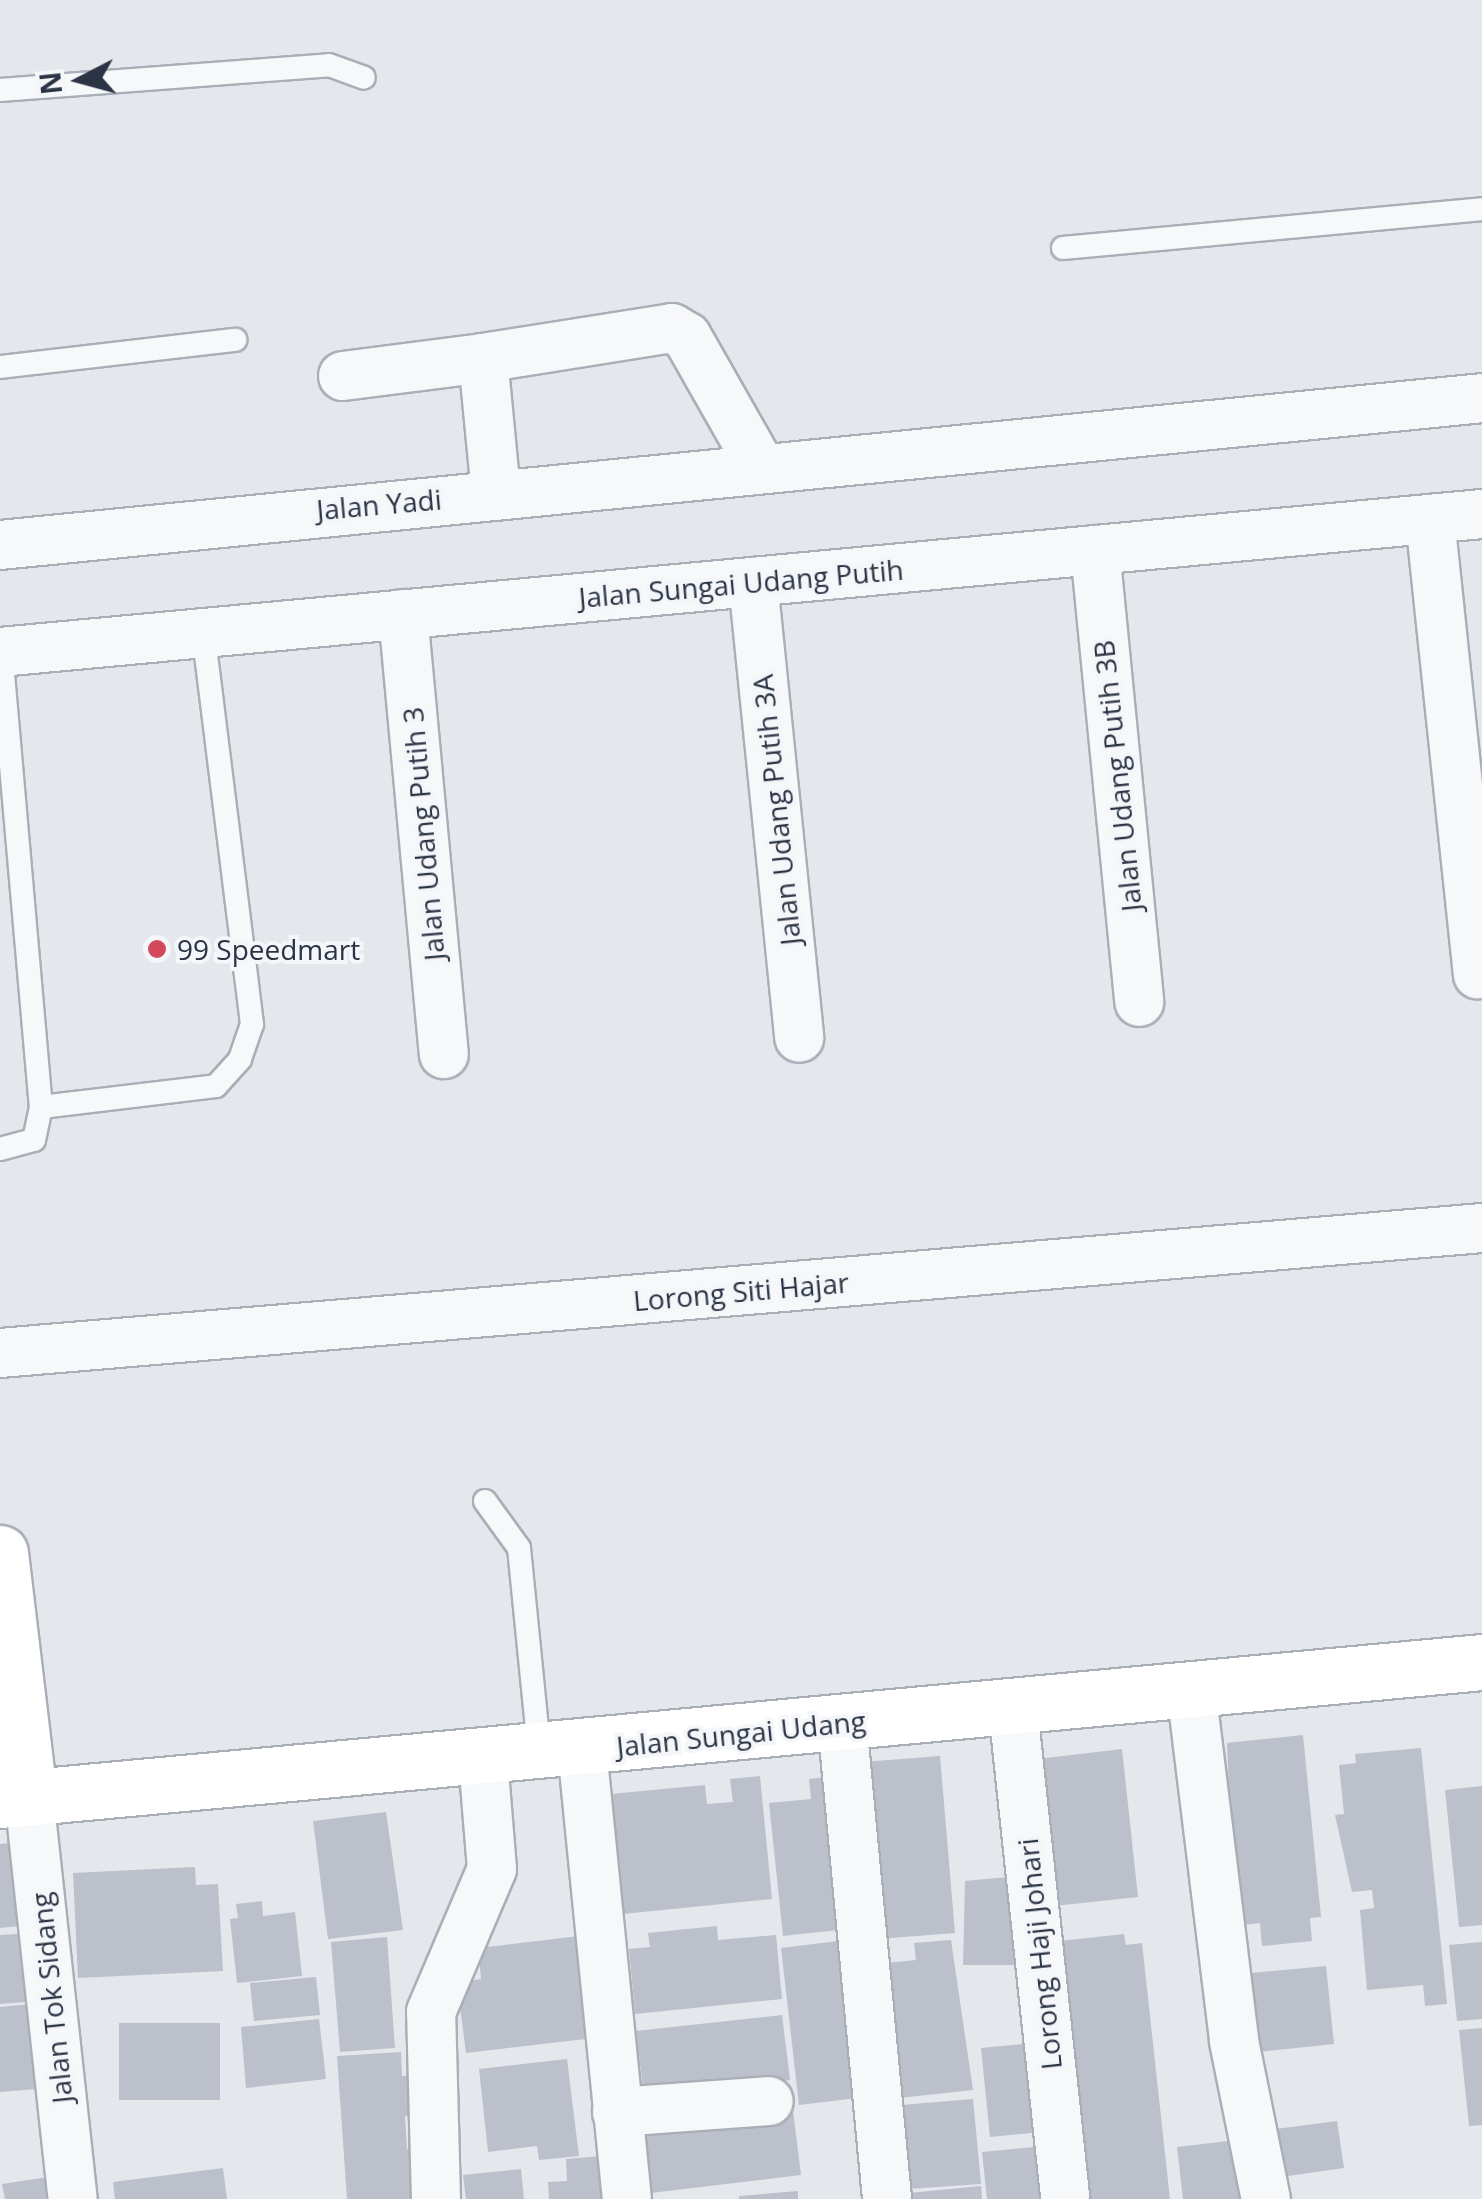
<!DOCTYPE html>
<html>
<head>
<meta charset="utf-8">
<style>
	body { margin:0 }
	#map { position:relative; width:1482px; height:2199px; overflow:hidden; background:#e4e7ec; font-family:"Open Sans",sans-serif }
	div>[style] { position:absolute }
	.building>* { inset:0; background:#bbc0ca }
	.roads { filter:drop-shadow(2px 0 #a9aeb7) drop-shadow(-2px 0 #a9aeb7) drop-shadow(0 2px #a9aeb7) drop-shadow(0 -2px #a9aeb7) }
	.lane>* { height:22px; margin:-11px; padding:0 11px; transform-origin:11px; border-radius:11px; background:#f7f8fa }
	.street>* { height:48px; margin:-24px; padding:0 24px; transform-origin:24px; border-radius:24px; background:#f7f8fa }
	.secondary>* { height:55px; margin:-27.5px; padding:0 27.5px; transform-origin:27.5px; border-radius:27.5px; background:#fff }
	.dots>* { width:28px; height:28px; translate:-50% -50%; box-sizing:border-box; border:5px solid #f4f6f9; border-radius:50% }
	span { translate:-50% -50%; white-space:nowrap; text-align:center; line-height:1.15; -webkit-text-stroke:8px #f4f6f9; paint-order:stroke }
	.street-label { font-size:28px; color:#2b3445 }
	.poi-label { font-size:28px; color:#2b3445 }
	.left { translate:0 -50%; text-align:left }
	.north { position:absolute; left:30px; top:30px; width:100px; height:100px; -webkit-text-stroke:8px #f4f6f9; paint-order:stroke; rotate:264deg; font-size:28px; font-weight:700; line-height:40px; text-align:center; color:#2b3445 }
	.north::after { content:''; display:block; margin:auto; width:35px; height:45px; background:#2b3445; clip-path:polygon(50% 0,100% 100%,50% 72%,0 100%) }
</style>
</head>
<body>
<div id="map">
	<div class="building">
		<div style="clip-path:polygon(1303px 1735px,1321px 1917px,1310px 1918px,1312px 1941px,1262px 1946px,1260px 1923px,1235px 1926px,1227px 1743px)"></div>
		<div style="clip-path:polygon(1421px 1748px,1447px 2004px,1425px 2006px,1423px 1985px,1367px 1990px,1360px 1910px,1374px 1908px,1372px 1890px,1352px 1892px,1335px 1815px,1344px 1814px,1339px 1765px,1356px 1763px,1355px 1754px)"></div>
		<div style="clip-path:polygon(1122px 1749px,1138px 1897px,1054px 1906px,1038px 1759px)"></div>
		<div style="clip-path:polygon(940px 1756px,955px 1933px,877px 1939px,863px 1762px)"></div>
		<div style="clip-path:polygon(840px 1775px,856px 1928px,783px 1936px,769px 1803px,811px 1799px,809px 1779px)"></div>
		<div style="clip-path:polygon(760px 1776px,772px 1899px,623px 1914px,611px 1794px,705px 1785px,707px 1804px,733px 1802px,730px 1779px)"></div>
		<div style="clip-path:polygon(1482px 1786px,1482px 1925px,1459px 1927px,1445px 1790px)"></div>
		<div style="clip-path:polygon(386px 1812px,403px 1930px,328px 1939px,313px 1821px)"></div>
		<div style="clip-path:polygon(23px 1842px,30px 1925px,0 1928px,0 1844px)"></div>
		<div style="clip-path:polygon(195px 1867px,196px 1885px,218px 1884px,223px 1971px,78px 1978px,73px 1873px)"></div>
		<div style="clip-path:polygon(1019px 1876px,1026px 1965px,963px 1965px,965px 1881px)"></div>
		<div style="clip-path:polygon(262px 1901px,263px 1916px,295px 1912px,302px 1976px,237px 1983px,230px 1919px,238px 1918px,236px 1904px)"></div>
		<div style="clip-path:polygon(717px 1926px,718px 1940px,776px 1935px,782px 1999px,635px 2014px,629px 1949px,650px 1947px,648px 1933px)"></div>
		<div style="clip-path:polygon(33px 1933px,38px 2001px,0 2004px,0 1935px)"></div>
		<div style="clip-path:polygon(1124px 1934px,1126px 1945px,1142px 1943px,1170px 2199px,1089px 2199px,1060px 1941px)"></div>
		<div style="clip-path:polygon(579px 1936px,603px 2037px,466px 2053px,457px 1983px,481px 1979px,478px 1948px)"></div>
		<div style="clip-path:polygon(387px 1937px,395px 2048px,340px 2052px,331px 1942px)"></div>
		<div style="clip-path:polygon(855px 1939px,874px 2096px,799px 2105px,781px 1948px)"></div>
		<div style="clip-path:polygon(951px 1940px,973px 2090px,899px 2098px,887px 1963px,916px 1960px,914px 1943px)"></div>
		<div style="clip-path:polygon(1482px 1942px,1482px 2019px,1457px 2021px,1449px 1945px)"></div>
		<div style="clip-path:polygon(1326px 1966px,1334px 2044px,1258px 2052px,1251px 1973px)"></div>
		<div style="clip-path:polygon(316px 1977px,320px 2015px,254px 2021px,250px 1983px)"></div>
		<div style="clip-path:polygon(42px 2003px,49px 2088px,0 2092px,0 2007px)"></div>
		<div style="clip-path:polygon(782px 2015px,790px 2080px,644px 2096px,636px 2031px)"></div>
		<div style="clip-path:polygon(319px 2019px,326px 2079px,246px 2088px,241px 2027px)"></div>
		<div style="clip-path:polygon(119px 2023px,220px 2023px,220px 2100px,119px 2100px)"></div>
		<div style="clip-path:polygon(1482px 2028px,1482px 2125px,1469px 2126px,1459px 2030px)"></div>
		<div style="clip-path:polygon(1035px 2043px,1043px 2132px,990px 2137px,981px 2048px)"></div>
		<div style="clip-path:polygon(401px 2052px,402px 2076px,418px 2075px,421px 2115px,405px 2116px,407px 2149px,427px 2148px,428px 2166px,409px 2167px,411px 2199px,347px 2199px,337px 2056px)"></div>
		<div style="clip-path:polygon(567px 2059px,579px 2156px,539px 2160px,537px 2146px,488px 2152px,479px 2069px)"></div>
		<div style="clip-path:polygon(973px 2099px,981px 2184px,908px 2189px,901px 2105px)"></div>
		<div style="clip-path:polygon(793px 2111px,801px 2175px,651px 2193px,643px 2129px)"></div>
		<div style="clip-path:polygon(1337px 2121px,1344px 2168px,1274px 2178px,1268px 2130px)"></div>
		<div style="clip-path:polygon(1245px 2139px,1252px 2199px,1183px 2199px,1177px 2147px)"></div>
		<div style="clip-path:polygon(1056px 2145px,1061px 2199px,987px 2199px,982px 2152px)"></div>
		<div style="clip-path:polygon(614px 2155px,617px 2199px,549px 2199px,548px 2182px,567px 2181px,566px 2159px)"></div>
		<div style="clip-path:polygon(223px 2168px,227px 2199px,115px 2199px,113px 2182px)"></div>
		<div style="clip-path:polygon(521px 2169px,524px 2199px,466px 2199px,463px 2175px)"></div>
		<div style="clip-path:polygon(55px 2176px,59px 2199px,5px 2199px,2px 2184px)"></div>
		<div style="clip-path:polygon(981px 2186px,982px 2199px,909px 2199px,908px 2193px)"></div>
		<div style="clip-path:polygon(798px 2191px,798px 2199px,739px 2199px,739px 2196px)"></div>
	</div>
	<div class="roads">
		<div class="lane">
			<div style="left:0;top:90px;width:330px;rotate:-4.3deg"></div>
			<div style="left:329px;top:65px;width:37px;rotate:20deg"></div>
			<div style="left:1063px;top:248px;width:421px;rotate:-5.3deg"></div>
			<div style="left:0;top:367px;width:237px;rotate:-6.6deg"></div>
			<div style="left:1px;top:651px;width:458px;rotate:85deg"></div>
			<div style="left:41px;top:1107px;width:176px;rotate:-6.8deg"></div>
			<div style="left:216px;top:1086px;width:36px;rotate:-48deg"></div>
			<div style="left:240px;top:1059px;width:37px;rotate:-71deg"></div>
			<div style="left:252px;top:1024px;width:394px;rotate:-97.1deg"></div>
			<div style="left:0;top:1149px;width:35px;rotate:-15deg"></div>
			<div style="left:34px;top:1140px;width:34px;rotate:-78deg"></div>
			<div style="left:485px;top:1501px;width:58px;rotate:54.1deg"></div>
			<div style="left:519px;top:1548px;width:203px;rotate:84.3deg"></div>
		</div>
		<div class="street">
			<div style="left:483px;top:358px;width:191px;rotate:-9deg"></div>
			<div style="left:672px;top:328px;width:17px;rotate:31deg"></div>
			<div style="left:687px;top:337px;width:146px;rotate:60.4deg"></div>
			<div style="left:343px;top:376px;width:141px;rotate:-7.3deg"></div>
			<div style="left:483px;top:358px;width:136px;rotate:84.5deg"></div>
			<div style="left:1430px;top:519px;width:458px;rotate:84deg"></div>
			<div style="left:0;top:545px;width:1489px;rotate:-5.66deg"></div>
			<div style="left:1095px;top:550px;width:454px;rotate:84.4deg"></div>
			<div style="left:753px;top:582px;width:458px;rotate:84.2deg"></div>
			<div style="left:403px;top:614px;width:442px;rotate:84.7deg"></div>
			<div style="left:0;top:652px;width:1488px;rotate:-5.32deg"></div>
			<div style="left:0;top:1353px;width:1487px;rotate:-4.82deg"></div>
			<div style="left:1191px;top:1689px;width:355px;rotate:83deg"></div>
			<div style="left:1234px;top:2041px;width:161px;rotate:78.6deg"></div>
			<div style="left:1013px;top:1709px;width:493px;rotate:83.9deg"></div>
			<div style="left:842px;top:1722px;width:479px;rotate:84.6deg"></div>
			<div style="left:582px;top:1749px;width:452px;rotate:84.3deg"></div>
			<div style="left:29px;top:1797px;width:404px;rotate:83.8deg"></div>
			<div style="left:617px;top:2112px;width:152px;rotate:-4.1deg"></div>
			<div style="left:436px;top:2199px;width:187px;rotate:-91.5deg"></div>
			<div style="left:431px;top:2012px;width:155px;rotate:-66.9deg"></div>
			<div style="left:492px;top:1869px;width:110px;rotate:-94.7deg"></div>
		</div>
		<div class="secondary">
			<div style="left:0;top:1553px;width:246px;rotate:83.2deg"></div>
			<div style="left:0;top:1800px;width:1488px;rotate:-5.32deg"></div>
		</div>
	</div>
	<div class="dots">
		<div style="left:157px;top:949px;background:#d1495b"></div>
	</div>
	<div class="street-label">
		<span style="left:379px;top:504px;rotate:-5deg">Jalan Yadi</span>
		<span style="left:741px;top:583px;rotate:-5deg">Jalan Sungai Udang Putih</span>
		<span style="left:1117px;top:776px;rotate:-96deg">Jalan Udang Putih 3B</span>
		<span style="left:776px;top:810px;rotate:-96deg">Jalan Udang Putih 3A</span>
		<span style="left:423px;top:834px;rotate:-95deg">Jalan Udang Putih 3</span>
		<span style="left:741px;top:1291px;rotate:-5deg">Lorong Siti Hajar</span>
		<span style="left:741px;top:1733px;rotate:-6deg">Jalan Sungai Udang</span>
		<span style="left:1039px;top:1954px;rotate:-96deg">Lorong Haji Johari</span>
		<span style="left:51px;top:1998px;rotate:-96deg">Jalan Tok Sidang</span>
	</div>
	<div class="poi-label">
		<span class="left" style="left:177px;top:949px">99 Speedmart</span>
	</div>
	<div class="north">N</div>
</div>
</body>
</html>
